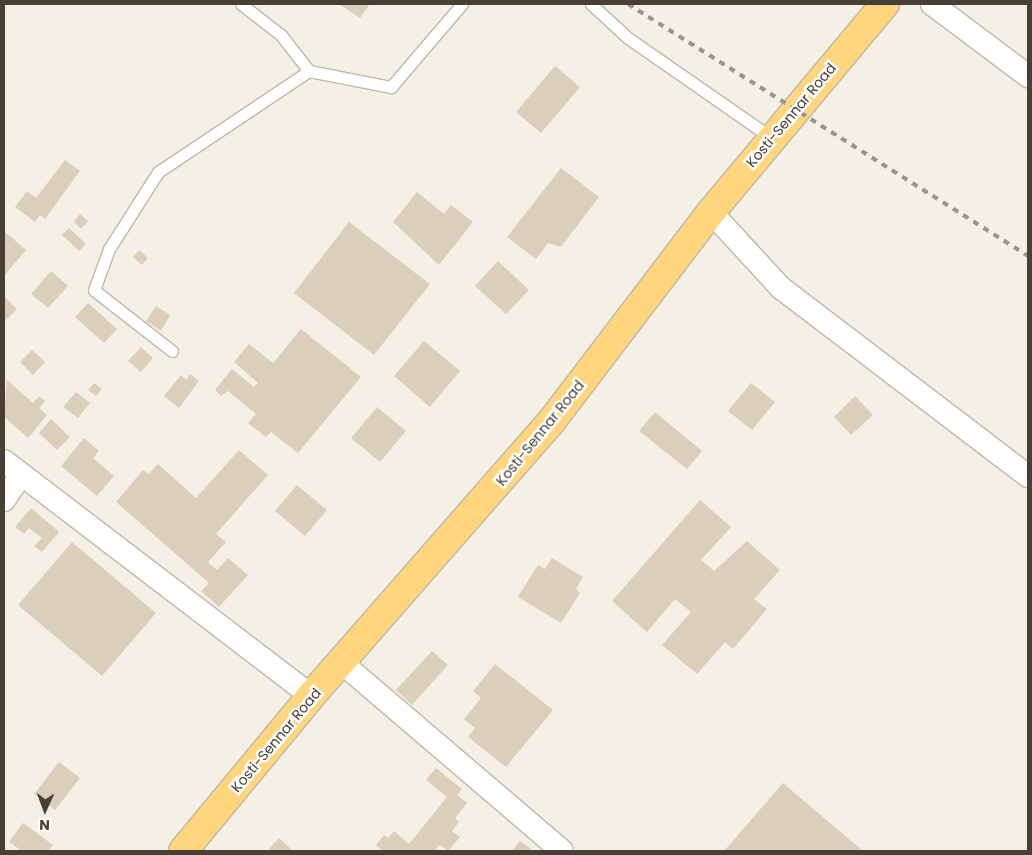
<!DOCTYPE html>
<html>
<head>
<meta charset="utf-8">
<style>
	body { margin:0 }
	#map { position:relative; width:1032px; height:855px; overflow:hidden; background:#f5f0e5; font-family:Poppins,sans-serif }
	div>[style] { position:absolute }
	.building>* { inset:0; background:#dbcfbc }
	.roads { filter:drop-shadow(1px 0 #c1b8a7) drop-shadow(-1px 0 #c1b8a7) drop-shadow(0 1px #c1b8a7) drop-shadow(0 -1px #c1b8a7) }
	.service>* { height:11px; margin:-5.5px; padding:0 5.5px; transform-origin:5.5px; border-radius:5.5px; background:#fff }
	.minor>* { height:22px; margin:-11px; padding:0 11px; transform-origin:11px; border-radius:11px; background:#fff }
	.trunk>* { height:28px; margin:-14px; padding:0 14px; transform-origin:14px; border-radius:14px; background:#ffd67d }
	.rail>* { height:4px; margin-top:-2px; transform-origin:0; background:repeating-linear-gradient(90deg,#969696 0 6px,transparent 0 12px) }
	span { translate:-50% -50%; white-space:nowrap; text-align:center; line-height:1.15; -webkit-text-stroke:5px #fff; paint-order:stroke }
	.street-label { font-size:14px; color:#484034 }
	.frame { position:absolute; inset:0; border:5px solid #484034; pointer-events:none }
	.north { position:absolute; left:20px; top:785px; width:50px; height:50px; -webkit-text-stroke:4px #fff; paint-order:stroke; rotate:182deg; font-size:14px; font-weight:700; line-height:20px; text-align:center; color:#484034 }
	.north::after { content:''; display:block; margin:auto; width:18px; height:22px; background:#484034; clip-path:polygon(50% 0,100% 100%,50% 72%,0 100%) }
</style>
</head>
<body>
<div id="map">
	<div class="building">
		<div style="clip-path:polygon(339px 4px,370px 4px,360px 18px)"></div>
		<div style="clip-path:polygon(555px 66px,580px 87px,541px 133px,516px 112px)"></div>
		<div style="clip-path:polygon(65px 160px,80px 171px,45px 219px,40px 215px,35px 222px,15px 207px,27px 191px,36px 198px)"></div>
		<div style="clip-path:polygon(561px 168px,599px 197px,561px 247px,548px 243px,536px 259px,507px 237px)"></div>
		<div style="clip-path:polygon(417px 192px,444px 214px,451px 205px,473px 222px,439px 265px,393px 222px)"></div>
		<div style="clip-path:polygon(80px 214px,88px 221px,81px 229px,74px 222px)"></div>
		<div style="clip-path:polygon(349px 222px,430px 284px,374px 355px,294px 293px)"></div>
		<div style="clip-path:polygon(69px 228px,86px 244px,79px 251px,62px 235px)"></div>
		<div style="clip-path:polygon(4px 231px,26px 250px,4px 276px)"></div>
		<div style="clip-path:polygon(139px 250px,148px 258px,142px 265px,133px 257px)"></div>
		<div style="clip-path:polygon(498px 261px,529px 290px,506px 314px,475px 286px)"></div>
		<div style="clip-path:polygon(51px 271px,68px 286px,48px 308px,31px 294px)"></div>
		<div style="clip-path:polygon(4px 296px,17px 309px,4px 322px)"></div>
		<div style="clip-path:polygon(88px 303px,117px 329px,104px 343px,75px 317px)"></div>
		<div style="clip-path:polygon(156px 306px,170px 315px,161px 331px,146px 321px)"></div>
		<div style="clip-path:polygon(301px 329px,361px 377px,298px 453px,271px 432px,266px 437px,248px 423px,256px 414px,228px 391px,221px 396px,215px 390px,232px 369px,254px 387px,258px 383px,234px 362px,249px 344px,273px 363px)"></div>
		<div style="clip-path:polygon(424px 341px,460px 371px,430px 407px,394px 376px)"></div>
		<div style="clip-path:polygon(141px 347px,153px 358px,141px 372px,128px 361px)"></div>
		<div style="clip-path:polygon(32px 350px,45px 362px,33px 375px,20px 362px)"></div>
		<div style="clip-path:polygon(190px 374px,199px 381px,179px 408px,164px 396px,181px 375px,186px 380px)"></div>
		<div style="clip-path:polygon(7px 380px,33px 403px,39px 396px,45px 401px,39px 408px,47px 415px,28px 438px,4px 417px)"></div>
		<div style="clip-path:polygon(94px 383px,102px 389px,96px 396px,88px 390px)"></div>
		<div style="clip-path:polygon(751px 383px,775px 402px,752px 430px,728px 411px)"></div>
		<div style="clip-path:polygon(76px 392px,90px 403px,78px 418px,63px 407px)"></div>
		<div style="clip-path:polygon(855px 396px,873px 415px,851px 435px,834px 417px)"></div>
		<div style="clip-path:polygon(377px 407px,406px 431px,380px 462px,351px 438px)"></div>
		<div style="clip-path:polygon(655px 412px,702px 451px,687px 469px,639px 431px)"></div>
		<div style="clip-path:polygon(51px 419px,70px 437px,57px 450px,39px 433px)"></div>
		<div style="clip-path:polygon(84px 438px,99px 451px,93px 458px,114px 476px,97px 496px,61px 466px)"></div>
		<div style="clip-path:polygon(239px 450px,268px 475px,216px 534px,226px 542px,208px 562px,217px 570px,228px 558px,248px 575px,219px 607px,201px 591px,209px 583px,116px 502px,143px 470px,149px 474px,158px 464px,196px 498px)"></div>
		<div style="clip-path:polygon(297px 485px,327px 510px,305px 536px,275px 511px)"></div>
		<div style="clip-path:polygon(700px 500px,731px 527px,701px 560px,714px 571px,747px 541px,780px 570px,754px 599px,767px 609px,733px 649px,725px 642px,697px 674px,662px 645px,691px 612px,675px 599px,647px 632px,612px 601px)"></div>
		<div style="clip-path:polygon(31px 508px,59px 532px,42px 552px,34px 546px,42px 538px,29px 528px,24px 534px,15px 527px)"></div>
		<div style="clip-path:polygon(72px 542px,156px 613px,102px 676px,18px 605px)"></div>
		<div style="clip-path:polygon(552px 558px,583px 577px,576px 589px,580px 593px,561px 623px,518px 597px,538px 565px,545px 569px)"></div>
		<div style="clip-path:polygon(432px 651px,448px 665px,412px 705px,396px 690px)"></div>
		<div style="clip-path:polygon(495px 664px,553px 710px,506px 767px,468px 737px,475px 728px,464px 719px,481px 698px,473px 691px)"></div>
		<div style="clip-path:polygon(59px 762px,80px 778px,55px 810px,34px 794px)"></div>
		<div style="clip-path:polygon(436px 768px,462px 789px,457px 795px,467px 803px,455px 818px,459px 822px,452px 831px,460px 837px,448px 851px,440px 845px,434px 851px,383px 851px,376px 845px,384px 835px,388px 838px,394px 831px,409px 844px,447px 797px,426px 780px)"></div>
		<div style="clip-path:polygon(783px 783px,863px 851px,724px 851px)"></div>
		<div style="clip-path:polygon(23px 823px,53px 845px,48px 851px,22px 851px,9px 842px)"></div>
		<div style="clip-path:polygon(279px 838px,293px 851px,267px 851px)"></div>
		<div style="clip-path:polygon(520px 841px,534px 851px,512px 851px)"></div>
	</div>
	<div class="roads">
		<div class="service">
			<div style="left:241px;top:4px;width:51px;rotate:37.8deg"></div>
			<div style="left:281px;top:35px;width:46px;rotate:52.1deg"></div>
			<div style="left:591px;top:4px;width:50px;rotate:42.6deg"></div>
			<div style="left:628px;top:38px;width:175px;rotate:34.8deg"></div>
			<div style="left:172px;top:351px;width:99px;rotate:-142deg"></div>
			<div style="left:94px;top:290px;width:44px;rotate:-69.9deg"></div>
			<div style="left:109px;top:249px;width:91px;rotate:-57.5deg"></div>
			<div style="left:158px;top:172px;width:182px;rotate:-33.8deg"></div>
			<div style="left:309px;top:71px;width:84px;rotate:11deg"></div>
			<div style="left:391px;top:87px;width:109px;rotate:-49.5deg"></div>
		</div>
		<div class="minor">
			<div style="left:932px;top:4px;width:120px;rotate:36.9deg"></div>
			<div style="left:711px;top:212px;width:103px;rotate:47.4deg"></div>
			<div style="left:781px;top:288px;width:310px;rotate:37.3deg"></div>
			<div style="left:4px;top:461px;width:387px;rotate:37.4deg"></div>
			<div style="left:4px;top:500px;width:30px;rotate:-56deg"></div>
			<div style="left:342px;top:663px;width:289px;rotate:40.5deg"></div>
		</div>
		<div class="trunk">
			<div style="left:183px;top:851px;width:201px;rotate:-50.4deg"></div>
			<div style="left:311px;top:696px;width:364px;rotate:-48.8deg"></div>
			<div style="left:551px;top:422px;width:264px;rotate:-52.7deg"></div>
			<div style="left:711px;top:212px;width:271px;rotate:-50.1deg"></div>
		</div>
	</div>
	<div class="rail">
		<div style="left:628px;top:4px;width:473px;rotate:32.2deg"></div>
	</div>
	<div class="street-label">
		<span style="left:791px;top:115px;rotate:-50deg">Kosti-Sennar Road</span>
		<span style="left:540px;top:433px;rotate:-51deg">Kosti-Sennar Road</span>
		<span style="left:276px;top:740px;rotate:-50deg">Kosti-Sennar Road</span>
	</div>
	<div class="frame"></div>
	<div class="north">N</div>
</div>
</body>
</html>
